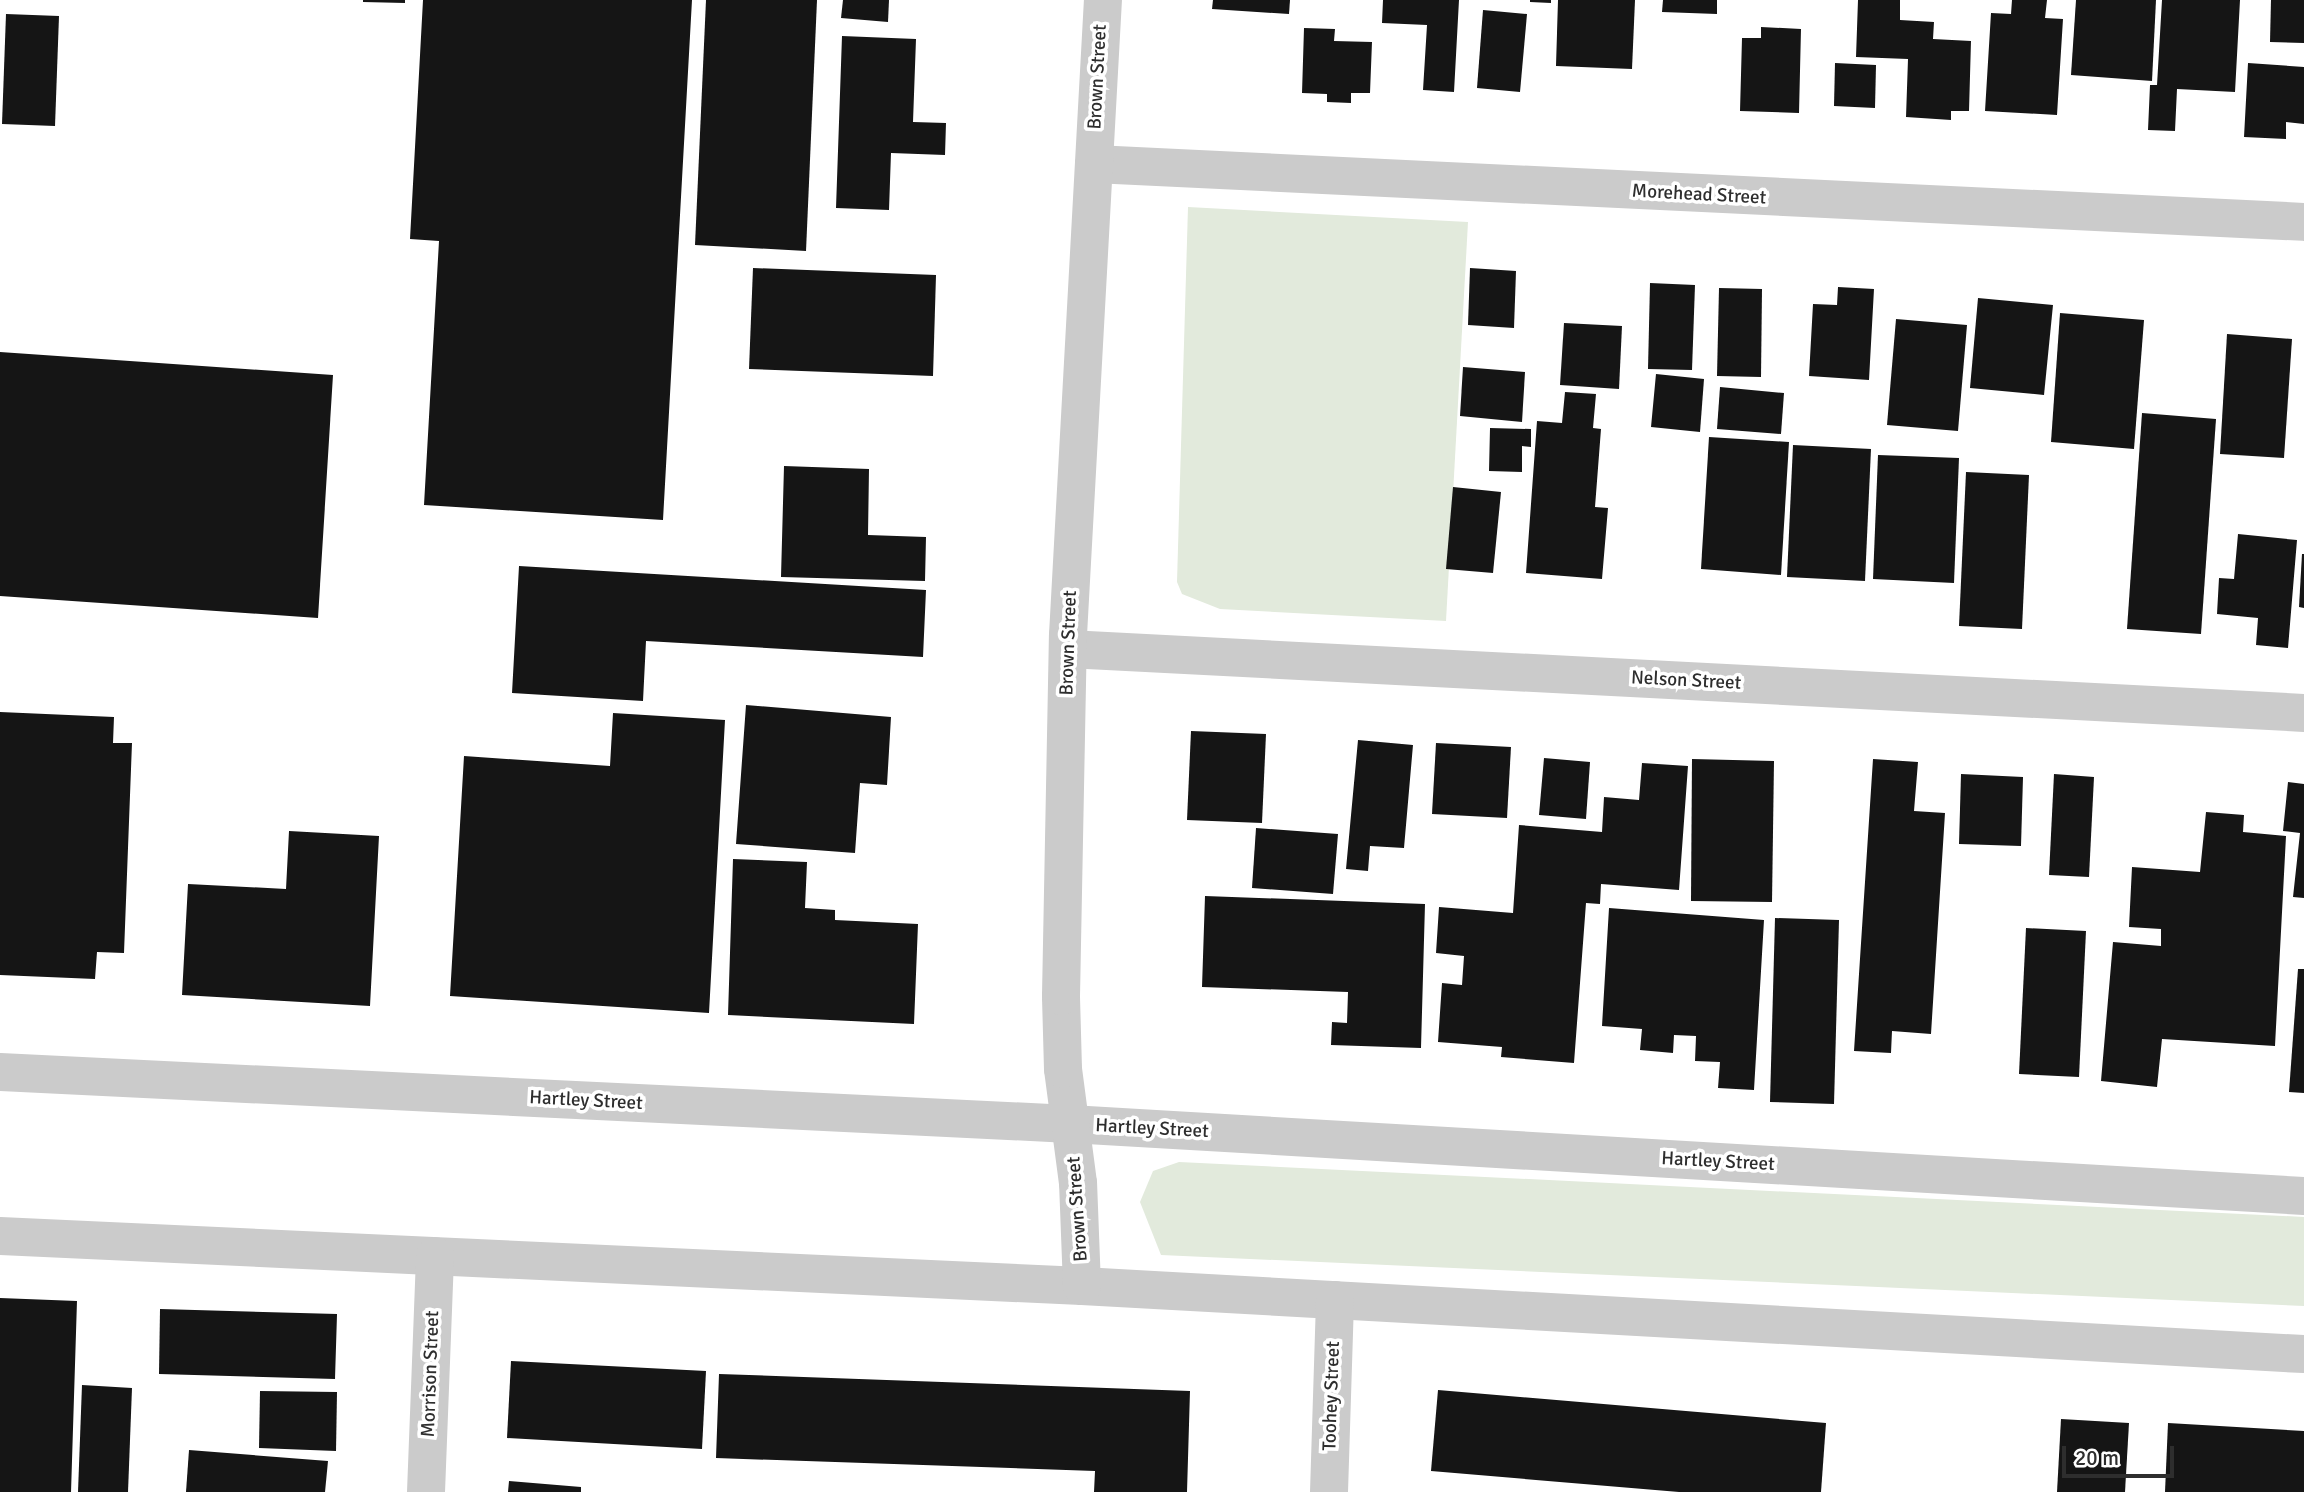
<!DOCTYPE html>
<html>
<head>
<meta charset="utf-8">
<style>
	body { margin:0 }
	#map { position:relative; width:2304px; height:1492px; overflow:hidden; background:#fff; font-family:Signika,sans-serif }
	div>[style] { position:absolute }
	.green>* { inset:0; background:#e2eadc }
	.building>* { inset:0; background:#151515 }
	.minor>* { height:38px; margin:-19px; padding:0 19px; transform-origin:19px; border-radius:19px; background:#cbcbcb }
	span { translate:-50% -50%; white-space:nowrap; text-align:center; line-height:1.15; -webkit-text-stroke:7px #fff; paint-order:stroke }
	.street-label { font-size:19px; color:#2e2e2e }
	.scale { position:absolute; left:2062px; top:1446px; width:112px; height:32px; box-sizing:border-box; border:4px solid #2e2e2e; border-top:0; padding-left:9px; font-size:21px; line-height:24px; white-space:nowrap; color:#2e2e2e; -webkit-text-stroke:5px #fff; paint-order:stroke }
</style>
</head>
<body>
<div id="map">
	<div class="green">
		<div style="clip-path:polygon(1188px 207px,1468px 222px,1446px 621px,1220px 609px,1182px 594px,1177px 582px)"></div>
		<div style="clip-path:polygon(1179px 1162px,2304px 1217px,2304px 1306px,1161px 1255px,1140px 1202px,1153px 1171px)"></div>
	</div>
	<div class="building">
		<div style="clip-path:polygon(363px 0,405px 0,405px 3px,363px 2px)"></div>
		<div style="clip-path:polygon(423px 0,692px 0,663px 520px,424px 505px,439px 241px,410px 239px)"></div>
		<div style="clip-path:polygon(706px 0,817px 0,806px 251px,695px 245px)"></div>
		<div style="clip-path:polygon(843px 0,889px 0,888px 22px,841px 18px)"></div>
		<div style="clip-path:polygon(1213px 0,1290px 0,1289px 14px,1212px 9px)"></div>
		<div style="clip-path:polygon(1383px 0,1459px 0,1454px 92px,1423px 90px,1427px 25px,1382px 23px)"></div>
		<div style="clip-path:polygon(1530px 0,1551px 0,1551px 3px,1530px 2px)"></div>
		<div style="clip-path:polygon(1558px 0,1635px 0,1632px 69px,1556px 66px)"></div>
		<div style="clip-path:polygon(1663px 0,1717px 0,1717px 14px,1662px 12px)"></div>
		<div style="clip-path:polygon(1858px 0,1900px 0,1900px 20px,1934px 22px,1933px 39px,1971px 41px,1969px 111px,1951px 111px,1951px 120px,1906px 117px,1908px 59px,1856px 57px)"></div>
		<div style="clip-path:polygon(2012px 0,2047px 0,2045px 18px,2063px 19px,2057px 115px,1985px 111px,1991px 13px,2011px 14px)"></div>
		<div style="clip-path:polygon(2076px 0,2156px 0,2152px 81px,2071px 75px)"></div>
		<div style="clip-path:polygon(2162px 0,2240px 0,2235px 92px,2177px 89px,2175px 131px,2148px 130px,2150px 85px,2157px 85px)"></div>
		<div style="clip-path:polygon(2271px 0,2304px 0,2304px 43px,2270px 42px)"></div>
		<div style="clip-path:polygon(1483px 10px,1527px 14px,1520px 92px,1477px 88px)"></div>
		<div style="clip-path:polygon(6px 14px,59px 16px,55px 126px,2px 124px)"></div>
		<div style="clip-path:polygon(1761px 27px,1801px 29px,1799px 113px,1740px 111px,1742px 38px,1761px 38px)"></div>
		<div style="clip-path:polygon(1304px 28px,1335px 29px,1334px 41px,1372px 42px,1370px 93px,1351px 93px,1351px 103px,1327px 102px,1327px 94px,1302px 93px)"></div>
		<div style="clip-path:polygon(842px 36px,916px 39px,913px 122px,946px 123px,945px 155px,891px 153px,889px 210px,836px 208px)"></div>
		<div style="clip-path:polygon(1835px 63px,1876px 65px,1875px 108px,1834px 106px)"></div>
		<div style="clip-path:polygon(2248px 63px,2304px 67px,2304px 124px,2286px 122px,2286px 139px,2244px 137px)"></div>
		<div style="clip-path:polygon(753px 268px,936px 275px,933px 376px,749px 369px)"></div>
		<div style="clip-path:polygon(1470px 268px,1516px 271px,1514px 328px,1468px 325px)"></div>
		<div style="clip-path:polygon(1650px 283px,1695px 285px,1692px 370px,1648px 369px)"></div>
		<div style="clip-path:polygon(1838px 287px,1874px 289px,1869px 380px,1809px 376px,1813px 304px,1837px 305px)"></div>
		<div style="clip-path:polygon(1719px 288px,1762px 289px,1761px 377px,1717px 376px)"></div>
		<div style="clip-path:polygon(1978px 298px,2053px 305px,2044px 395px,1970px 388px)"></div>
		<div style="clip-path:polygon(2060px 313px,2144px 320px,2134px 449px,2051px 442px)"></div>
		<div style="clip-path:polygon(1896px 319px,1967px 325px,1958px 431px,1887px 425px)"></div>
		<div style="clip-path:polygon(1564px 323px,1622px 326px,1619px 389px,1560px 385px)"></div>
		<div style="clip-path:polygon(2227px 334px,2292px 339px,2284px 458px,2220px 454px)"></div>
		<div style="clip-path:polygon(0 352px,333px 375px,318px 618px,0 596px)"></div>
		<div style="clip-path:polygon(1463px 367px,1525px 372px,1522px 422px,1460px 416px)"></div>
		<div style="clip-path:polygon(1656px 374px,1704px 379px,1700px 432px,1651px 427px)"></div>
		<div style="clip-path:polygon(1720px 387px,1784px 393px,1781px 434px,1717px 429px)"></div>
		<div style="clip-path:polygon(1565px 392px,1596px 394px,1593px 428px,1601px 429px,1595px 507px,1608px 508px,1602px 579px,1526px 573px,1537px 421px,1562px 423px)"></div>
		<div style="clip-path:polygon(2142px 413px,2216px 419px,2201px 634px,2127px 629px)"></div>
		<div style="clip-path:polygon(1490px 428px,1531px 429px,1531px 447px,1522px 446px,1522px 472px,1489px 471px)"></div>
		<div style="clip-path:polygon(1709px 437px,1789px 442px,1781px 575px,1701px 569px)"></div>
		<div style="clip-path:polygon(1793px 445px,1871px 449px,1865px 581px,1787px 577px)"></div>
		<div style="clip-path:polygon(1878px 455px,1959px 458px,1954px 583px,1873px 579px)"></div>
		<div style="clip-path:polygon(784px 466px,869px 469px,868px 535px,926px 537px,925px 581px,781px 577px)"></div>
		<div style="clip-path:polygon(1966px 472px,2029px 475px,2022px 629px,1959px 626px)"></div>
		<div style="clip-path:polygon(1453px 487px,1501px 492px,1493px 573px,1446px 569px)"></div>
		<div style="clip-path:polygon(2238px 534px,2297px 540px,2288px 648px,2256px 645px,2258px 618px,2217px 614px,2219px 578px,2234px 579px)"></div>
		<div style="clip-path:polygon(2302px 554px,2304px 554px,2304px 608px,2299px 607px)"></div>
		<div style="clip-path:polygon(519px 566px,926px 590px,923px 657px,646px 641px,643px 701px,512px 693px)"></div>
		<div style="clip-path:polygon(746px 705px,891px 717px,887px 785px,860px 783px,855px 853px,736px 844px)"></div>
		<div style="clip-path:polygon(0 712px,114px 717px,113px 743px,132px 743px,124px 953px,97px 952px,95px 979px,0 975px)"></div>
		<div style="clip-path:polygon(613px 713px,725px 720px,709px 1013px,450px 996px,464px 756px,610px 766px)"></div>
		<div style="clip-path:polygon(1191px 731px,1266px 734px,1262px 823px,1187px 820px)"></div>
		<div style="clip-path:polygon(1358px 740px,1413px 745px,1404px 848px,1370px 846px,1368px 871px,1346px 869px)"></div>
		<div style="clip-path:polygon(1436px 743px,1511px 747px,1507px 818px,1432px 814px)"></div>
		<div style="clip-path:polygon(1544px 758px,1590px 762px,1586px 819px,1539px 815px)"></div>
		<div style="clip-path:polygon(1692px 759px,1774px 761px,1772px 902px,1691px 901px)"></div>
		<div style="clip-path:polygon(1873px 759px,1918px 762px,1914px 811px,1945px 813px,1931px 1034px,1892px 1031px,1891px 1053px,1854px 1051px)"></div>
		<div style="clip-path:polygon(1642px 763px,1688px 766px,1679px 890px,1601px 884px,1600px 904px,1586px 903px,1574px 1063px,1501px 1057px,1502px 1047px,1438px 1042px,1442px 983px,1462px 985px,1464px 956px,1436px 953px,1439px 907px,1513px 913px,1519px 825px,1602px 832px,1604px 797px,1639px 800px)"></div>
		<div style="clip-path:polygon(1961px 774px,2023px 777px,2021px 846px,1959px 844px)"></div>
		<div style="clip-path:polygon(2054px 774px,2094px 777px,2089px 877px,2049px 875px)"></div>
		<div style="clip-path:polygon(2288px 782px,2304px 784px,2304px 898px,2293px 897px,2300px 833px,2283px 831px)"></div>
		<div style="clip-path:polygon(2206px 812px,2244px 815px,2243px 832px,2286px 836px,2275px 1046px,2162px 1039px,2157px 1087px,2101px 1081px,2113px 942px,2161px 946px,2161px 929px,2129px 927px,2132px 867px,2200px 872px)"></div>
		<div style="clip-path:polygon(1256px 828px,1338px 834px,1333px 894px,1252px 888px)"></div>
		<div style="clip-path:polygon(289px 831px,379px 836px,370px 1006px,182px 995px,188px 884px,286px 889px)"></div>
		<div style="clip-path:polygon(733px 859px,807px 862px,805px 908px,835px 910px,835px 920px,918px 924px,914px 1024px,728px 1015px)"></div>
		<div style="clip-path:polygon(1205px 896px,1425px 904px,1421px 1048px,1331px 1045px,1332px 1022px,1347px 1023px,1348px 992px,1202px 987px)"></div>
		<div style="clip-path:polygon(1609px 908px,1764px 920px,1754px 1090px,1718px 1088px,1720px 1062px,1695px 1061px,1696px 1036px,1674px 1035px,1673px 1053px,1640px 1050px,1642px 1029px,1602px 1026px)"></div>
		<div style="clip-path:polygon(1775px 918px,1839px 920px,1834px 1104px,1770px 1102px)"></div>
		<div style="clip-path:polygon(2026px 928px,2086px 931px,2079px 1077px,2019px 1074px)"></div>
		<div style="clip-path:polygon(2298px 969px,2304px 969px,2304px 1093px,2289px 1092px)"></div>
		<div style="clip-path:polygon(0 1298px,77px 1301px,71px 1492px,0 1492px)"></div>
		<div style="clip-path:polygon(160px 1309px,337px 1314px,335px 1379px,159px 1374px)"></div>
		<div style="clip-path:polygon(511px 1361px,706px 1371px,702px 1449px,507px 1438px)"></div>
		<div style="clip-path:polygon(719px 1374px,1190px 1391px,1187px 1492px,1094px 1492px,1095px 1471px,716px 1458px)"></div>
		<div style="clip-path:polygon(82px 1385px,132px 1388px,128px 1492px,78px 1492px)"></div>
		<div style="clip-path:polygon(1438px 1390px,1826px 1423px,1821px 1492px,1679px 1492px,1431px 1471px)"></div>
		<div style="clip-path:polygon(260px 1391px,337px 1392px,336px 1451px,259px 1448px)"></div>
		<div style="clip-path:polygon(2061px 1419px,2129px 1423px,2125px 1492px,2057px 1492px)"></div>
		<div style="clip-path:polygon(2168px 1423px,2304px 1431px,2304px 1492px,2165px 1492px)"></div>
		<div style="clip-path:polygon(189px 1450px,328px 1461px,325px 1492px,186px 1492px)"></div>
		<div style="clip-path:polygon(509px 1481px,581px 1487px,581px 1492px,508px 1492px)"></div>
	</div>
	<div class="minor">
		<div style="left:1094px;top:164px;width:1211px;rotate:2.74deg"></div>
		<div style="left:1068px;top:649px;width:1238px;rotate:2.96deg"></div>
		<div style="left:0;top:1072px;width:1071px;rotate:2.78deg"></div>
		<div style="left:1070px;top:1124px;width:1236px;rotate:3.34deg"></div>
		<div style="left:0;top:1236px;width:1083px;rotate:2.65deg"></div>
		<div style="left:1082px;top:1286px;width:1224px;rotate:3.19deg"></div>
		<div style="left:1082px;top:1286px;width:103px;rotate:-92.2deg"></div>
		<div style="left:1078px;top:1183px;width:115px;rotate:-97.5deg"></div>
		<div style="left:1063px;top:1069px;width:73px;rotate:-91.6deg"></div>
		<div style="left:1061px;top:996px;width:361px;rotate:-88.9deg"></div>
		<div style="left:1068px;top:635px;width:636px;rotate:-86.85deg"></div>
		<div style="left:426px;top:1492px;width:236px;rotate:-87.8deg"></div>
		<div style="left:1329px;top:1492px;width:192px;rotate:-88.2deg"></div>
	</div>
	<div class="street-label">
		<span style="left:1098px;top:77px;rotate:-87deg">Brown Street</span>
		<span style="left:1699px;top:195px;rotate:3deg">Morehead Street</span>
		<span style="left:1069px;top:643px;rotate:-88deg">Brown Street</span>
		<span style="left:1686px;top:681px;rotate:3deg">Nelson Street</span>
		<span style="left:586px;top:1101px;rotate:3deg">Hartley Street</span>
		<span style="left:1152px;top:1129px;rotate:3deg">Hartley Street</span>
		<span style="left:1718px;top:1162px;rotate:3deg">Hartley Street</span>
		<span style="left:1078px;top:1209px;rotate:-94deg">Brown Street</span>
		<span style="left:431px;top:1374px;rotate:-88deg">Morrison Street</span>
		<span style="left:1332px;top:1396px;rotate:-88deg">Toohey Street</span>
	</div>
	<div class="scale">20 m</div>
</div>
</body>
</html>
